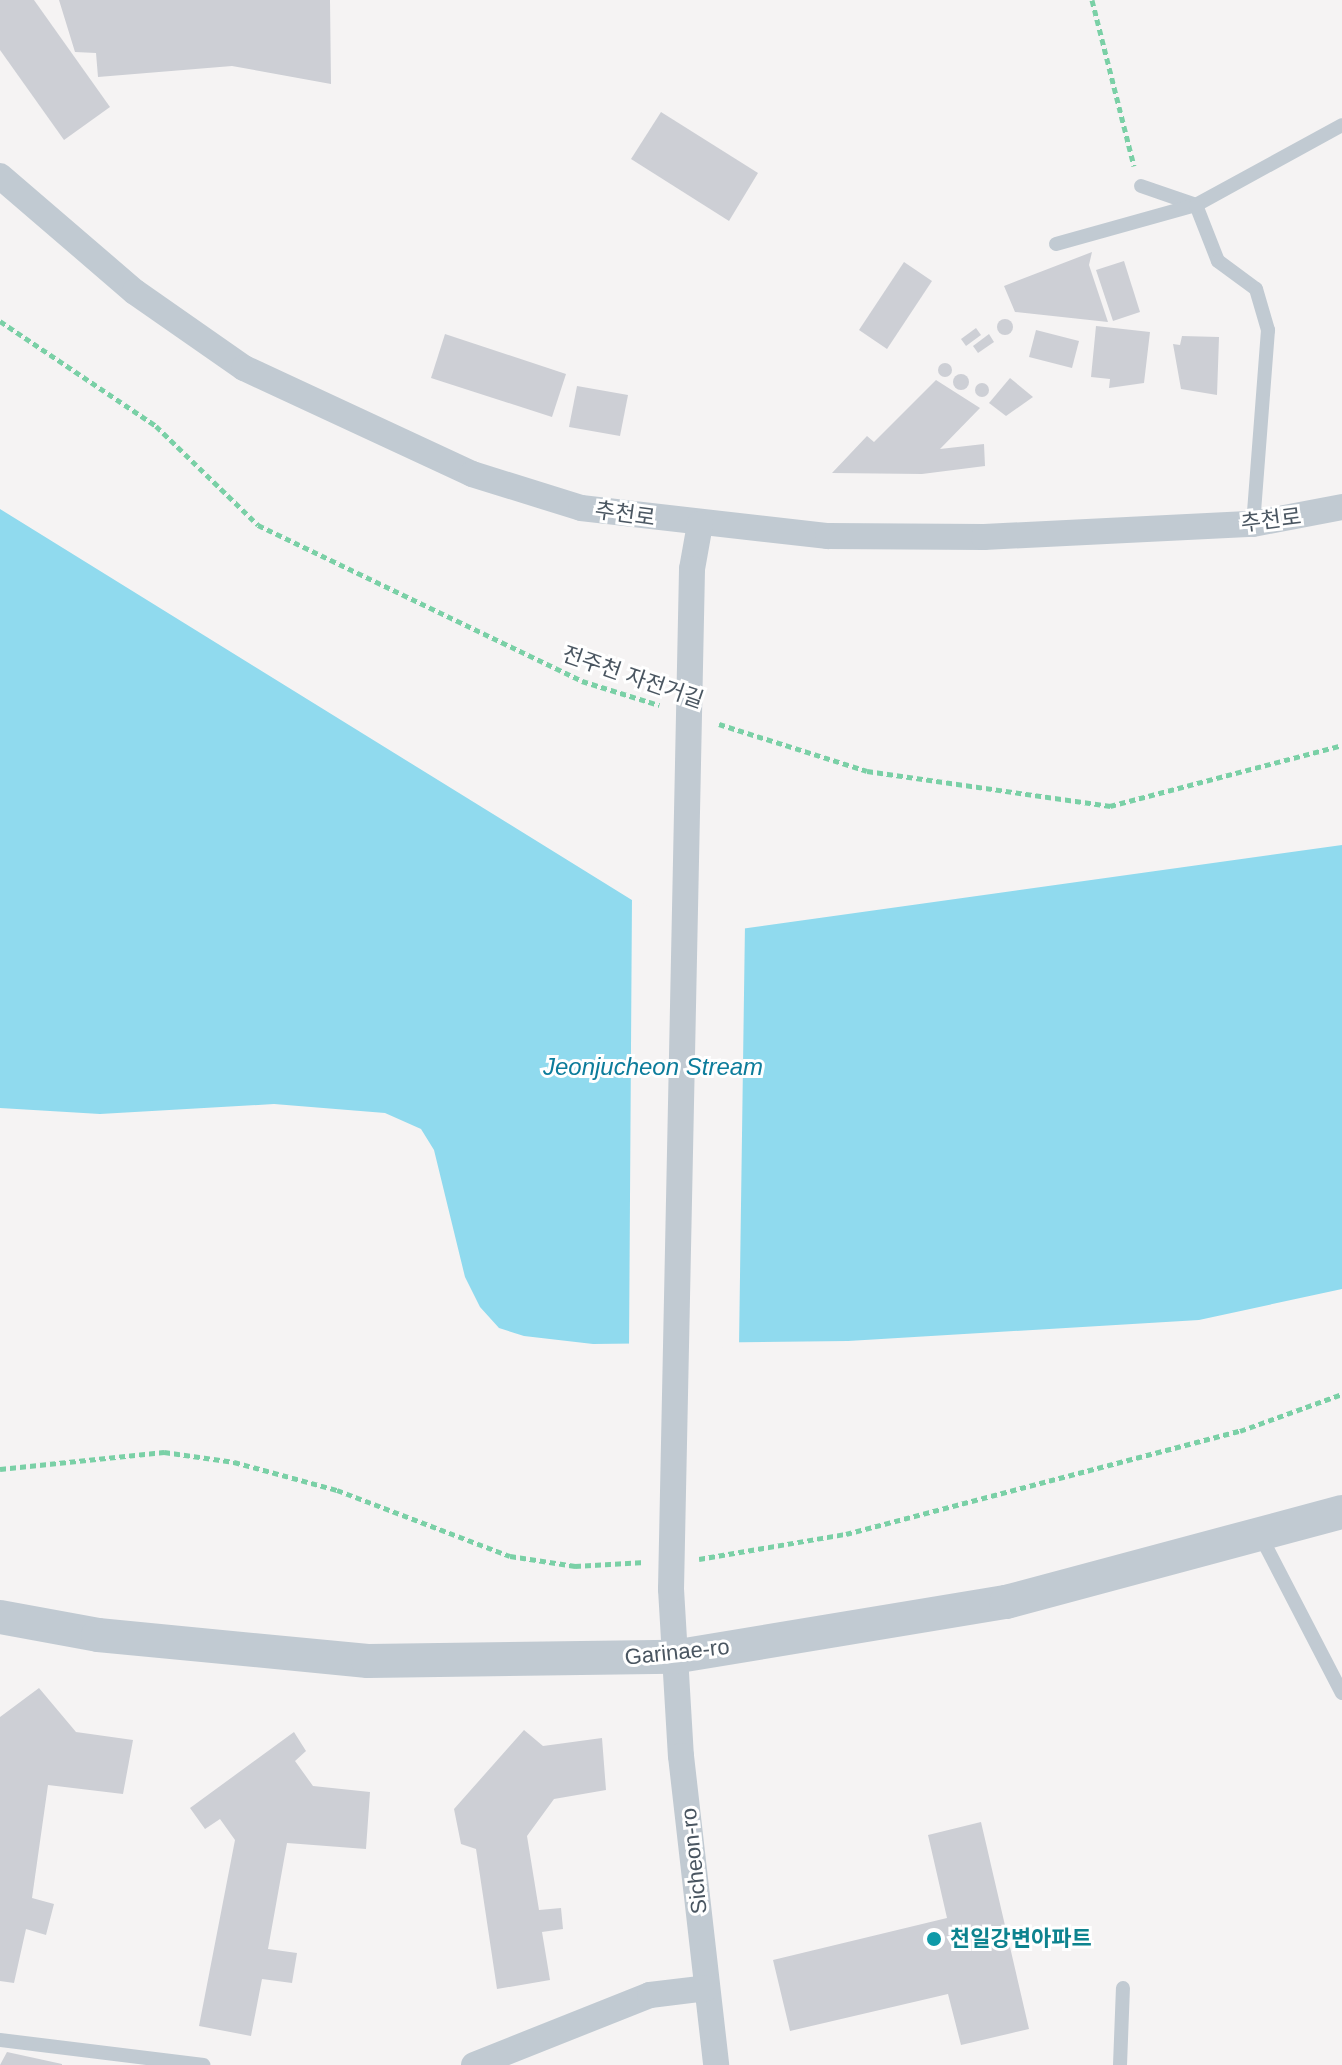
<!DOCTYPE html>
<html>
<head>
<meta charset="utf-8">
<style>
	body { margin:0 }
	#map { position:relative; width:1342px; height:2065px; overflow:hidden; background:#f5f3f3; font-family:Arial,"Noto Sans KR",sans-serif }
	div>[style] { position:absolute }
	.water>* { inset:0; background:#90daee }
	.pier>* { inset:0; background:#f5f3f3 }
	.building>* { inset:0; background:#cdcfd5 }
	.round { border-radius:50% }
	.path>* { height:5px; margin-top:-2.5px; transform-origin:0; background:repeating-linear-gradient(90deg,#7ad0a6 0 6px,transparent 0 10px) }
	.service>* { height:14px; margin:-7px; padding:0 7px; transform-origin:7px; border-radius:7px; background:#c1cad2 }
	.minor>* { height:26px; margin:-13px; padding:0 13px; transform-origin:13px; border-radius:13px; background:#c1cad2 }
	.tertiary>* { height:34px; margin:-17px; padding:0 17px; transform-origin:17px; border-radius:17px; background:#c1cad2 }
	.minor-bridge>* { height:26px; margin:-13px; padding:0 13px; transform-origin:13px; border-radius:13px; background:#c1cad2 }
	.dots>* { width:22px; height:22px; translate:-50% -50%; box-sizing:border-box; border:4px solid #fff; border-radius:50% }
	span { translate:-50% -50%; white-space:nowrap; text-align:center; line-height:1.15; -webkit-text-stroke:6px #fff; paint-order:stroke }
	.street-label { font-size:22px; color:#4a5661 }
	.culture-label { font-size:22px; color:#0d838f; font-weight:700 }
	.left { translate:0 -50%; text-align:left }
	.water-label { font-size:24px; color:#0c7c9b; font-style:italic }
</style>
</head>
<body>
<div id="map">
	<div class="water">
		<div style="clip-path:polygon(0 509px,690px 936px,1342px 845px,1342px 1289px,1199px 1320px,848px 1341px,593px 1344px,524px 1336px,499px 1328px,480px 1307px,465px 1277px,434px 1150px,421px 1129px,385px 1113px,274px 1104px,100px 1114px,0 1108px)"></div>
	</div>
	<div class="pier">
		<div style="clip-path:polygon(632px 896px,690px 932px,745px 924px,739px 1347px,629px 1348px)"></div>
	</div>
	<div class="building">
		<div style="clip-path:polygon(0 0,34px 0,110px 107px,64px 140px,0 50px)"></div>
		<div style="clip-path:polygon(59px 0,330px 0,331px 84px,232px 66px,98px 77px,96px 53px,75px 52px)"></div>
		<div style="clip-path:polygon(661px 112px,758px 173px,729px 221px,631px 159px)"></div>
		<div style="clip-path:polygon(1092px 252px,1089px 265px,1108px 322px,1015px 312px,1004px 286px)"></div>
		<div style="clip-path:polygon(1124px 261px,1140px 312px,1113px 321px,1096px 270px)"></div>
		<div style="clip-path:polygon(904px 262px,932px 281px,887px 349px,859px 330px)"></div>
		<div class="round" style="left:997px;top:319px;width:16px;height:16px"></div>
		<div style="clip-path:polygon(1096px 326px,1150px 332px,1144px 383px,1109px 388px,1110px 379px,1091px 377px)"></div>
		<div style="clip-path:polygon(976px 328px,981px 335px,966px 346px,961px 339px)"></div>
		<div style="clip-path:polygon(1036px 330px,1079px 341px,1072px 368px,1029px 357px)"></div>
		<div style="clip-path:polygon(445px 334px,566px 374px,552px 417px,431px 378px)"></div>
		<div style="clip-path:polygon(989px 334px,994px 342px,978px 353px,973px 346px)"></div>
		<div style="clip-path:polygon(1182px 336px,1219px 337px,1217px 395px,1181px 389px,1173px 344px,1180px 345px)"></div>
		<div class="round" style="left:938px;top:363px;width:14px;height:14px"></div>
		<div class="round" style="left:953px;top:374px;width:16px;height:16px"></div>
		<div style="clip-path:polygon(1010px 378px,1033px 397px,1006px 416px,989px 403px)"></div>
		<div style="clip-path:polygon(936px 380px,980px 408px,940px 449px,984px 444px,985px 466px,922px 474px,832px 473px,867px 436px,874px 442px)"></div>
		<div class="round" style="left:975px;top:383px;width:14px;height:14px"></div>
		<div style="clip-path:polygon(577px 386px,628px 395px,620px 436px,569px 427px)"></div>
		<div style="clip-path:polygon(39px 1688px,76px 1732px,133px 1740px,123px 1794px,48px 1785px,32px 1898px,54px 1904px,46px 1935px,26px 1929px,14px 1983px,0 1981px,0 1717px)"></div>
		<div style="clip-path:polygon(524px 1730px,543px 1746px,602px 1738px,606px 1790px,554px 1799px,527px 1836px,539px 1910px,561px 1908px,563px 1929px,542px 1932px,550px 1980px,497px 1989px,476px 1849px,461px 1844px,454px 1809px)"></div>
		<div style="clip-path:polygon(294px 1732px,306px 1751px,295px 1761px,313px 1786px,370px 1792px,366px 1849px,287px 1843px,268px 1949px,297px 1953px,292px 1983px,262px 1979px,251px 2036px,199px 2026px,235px 1840px,220px 1819px,205px 1829px,190px 1808px)"></div>
		<div style="clip-path:polygon(981px 1822px,1029px 2029px,961px 2045px,948px 1994px,790px 2031px,773px 1960px,947px 1918px,928px 1835px)"></div>
		<div style="clip-path:polygon(7px 2052px,62px 2064px,62px 2065px,0 2065px)"></div>
	</div>
	<div class="path">
		<div style="left:1092px;top:0;width:171px;rotate:75.8deg"></div>
		<div style="left:0;top:321px;width:188px;rotate:33.9deg"></div>
		<div style="left:156px;top:426px;width:142px;rotate:44.1deg"></div>
		<div style="left:258px;top:525px;width:360px;rotate:25.7deg"></div>
		<div style="left:582px;top:681px;width:81px;rotate:17.3deg"></div>
		<div style="left:719px;top:724px;width:155px;rotate:17.6deg"></div>
		<div style="left:867px;top:771px;width:246px;rotate:8.2deg"></div>
		<div style="left:1110px;top:806px;width:240px;rotate:-14.7deg"></div>
		<div style="left:0;top:1469px;width:165px;rotate:-5.9deg"></div>
		<div style="left:164px;top:1452px;width:71px;rotate:8.1deg"></div>
		<div style="left:234px;top:1462px;width:107px;rotate:15.2deg"></div>
		<div style="left:337px;top:1490px;width:185px;rotate:20.9deg"></div>
		<div style="left:510px;top:1556px;width:66px;rotate:8.7deg"></div>
		<div style="left:575px;top:1566px;width:70px;rotate:-3.3deg"></div>
		<div style="left:699px;top:1559px;width:149px;rotate:-9.7deg"></div>
		<div style="left:846px;top:1534px;width:407px;rotate:-14.7deg"></div>
		<div style="left:1240px;top:1431px;width:109px;rotate:-19.9deg"></div>
	</div>
	<div class="service">
		<div style="left:1141px;top:186px;width:58px;rotate:19.1deg"></div>
		<div style="left:1196px;top:205px;width:60px;rotate:68.6deg"></div>
		<div style="left:1218px;top:261px;width:47px;rotate:36.4deg"></div>
		<div style="left:1256px;top:289px;width:43px;rotate:73.7deg"></div>
		<div style="left:1268px;top:330px;width:195px;rotate:94.4deg"></div>
		<div style="left:1056px;top:244px;width:145px;rotate:-15.6deg"></div>
		<div style="left:1196px;top:205px;width:166px;rotate:-28.7deg"></div>
		<div style="left:1260px;top:1535px;width:178px;rotate:62.6deg"></div>
		<div style="left:0;top:2040px;width:205px;rotate:7deg"></div>
		<div style="left:1120px;top:2065px;width:77px;rotate:-87.8deg"></div>
	</div>
	<div class="minor">
		<div style="left:0;top:176px;width:178px;rotate:40.7deg"></div>
		<div style="left:135px;top:292px;width:133px;rotate:34.9deg"></div>
		<div style="left:244px;top:368px;width:251px;rotate:24.9deg"></div>
		<div style="left:472px;top:474px;width:114px;rotate:17.3deg"></div>
		<div style="left:581px;top:508px;width:249px;rotate:6.5deg"></div>
		<div style="left:828px;top:536px;width:156px;rotate:0.4deg"></div>
		<div style="left:984px;top:537px;width:269px;rotate:-2.8deg"></div>
		<div style="left:1253px;top:524px;width:91px;rotate:-10.8deg"></div>
		<div style="left:692px;top:569px;width:46px;rotate:-79.9deg"></div>
		<div style="left:671px;top:1589px;width:167px;rotate:86.6deg"></div>
		<div style="left:681px;top:1756px;width:311px;rotate:83.5deg"></div>
		<div style="left:474px;top:2065px;width:189px;rotate:-21.7deg"></div>
		<div style="left:650px;top:1995px;width:57px;rotate:-7deg"></div>
	</div>
	<div class="tertiary">
		<div style="left:0;top:1617px;width:100px;rotate:10.4deg"></div>
		<div style="left:98px;top:1635px;width:271px;rotate:5.5deg"></div>
		<div style="left:368px;top:1661px;width:305px;rotate:-0.8deg"></div>
		<div style="left:673px;top:1657px;width:338px;rotate:-9.4deg"></div>
		<div style="left:1006px;top:1602px;width:348px;rotate:-15deg"></div>
	</div>
	<div class="minor-bridge">
		<div style="left:671px;top:1589px;width:1020px;rotate:-88.82deg"></div>
	</div>
	<div class="dots">
		<div style="left:934px;top:1939px;background:#0f9aa8"></div>
	</div>
	<div class="street-label">
		<span style="left:625px;top:514px;rotate:8deg">추천로</span>
		<span style="left:1271px;top:520px;rotate:-7deg">추천로</span>
		<span style="left:633px;top:677px;rotate:19deg">전주천 자전거길</span>
		<span style="left:677px;top:1652px;rotate:-6deg">Garinae-ro</span>
		<span style="left:694px;top:1861px;rotate:-96deg">Sicheon-ro</span>
	</div>
	<div class="culture-label">
		<span class="left" style="left:950px;top:1939px">천일강변아파트</span>
	</div>
	<div class="water-label">
		<span style="left:653px;top:1067px">Jeonjucheon Stream</span>
	</div>
</div>
</body>
</html>
